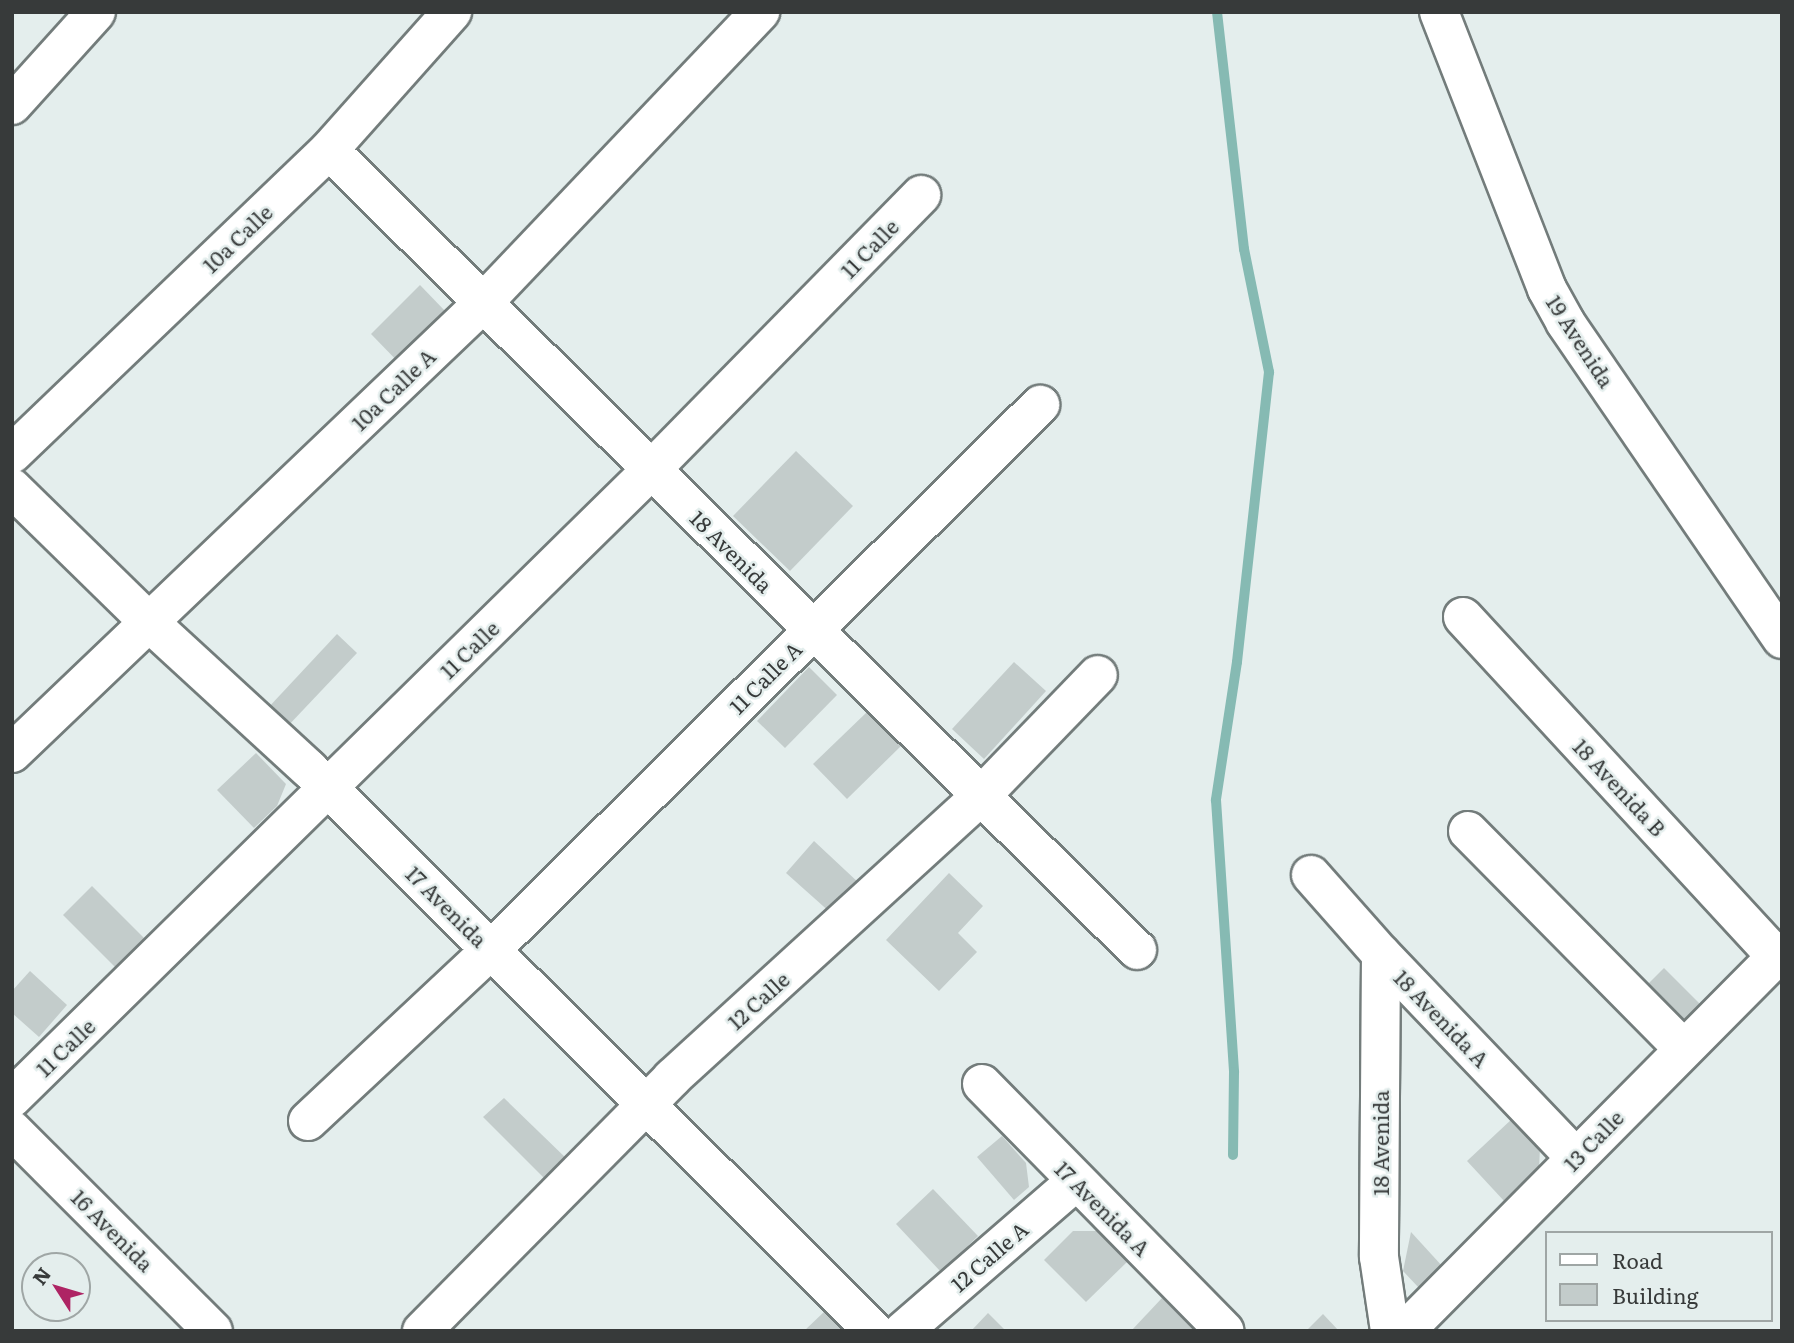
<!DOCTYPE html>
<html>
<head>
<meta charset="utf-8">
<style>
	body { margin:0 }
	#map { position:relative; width:1794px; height:1343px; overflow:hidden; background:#e4eeed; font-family:Literata,serif }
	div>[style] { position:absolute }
	.stream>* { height:10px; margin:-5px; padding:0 5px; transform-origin:5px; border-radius:5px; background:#86bab3 }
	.building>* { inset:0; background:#c3cccb }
	.roads { filter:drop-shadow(2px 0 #737c7b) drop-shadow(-2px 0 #737c7b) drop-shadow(0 2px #737c7b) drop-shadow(0 -2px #737c7b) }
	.minor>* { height:38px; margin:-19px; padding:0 19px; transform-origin:19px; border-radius:19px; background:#fff }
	span { translate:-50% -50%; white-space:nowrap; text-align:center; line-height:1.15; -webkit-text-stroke:5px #e4eeed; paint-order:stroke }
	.street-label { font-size:21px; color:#373a3a }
	.frame { position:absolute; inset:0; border:14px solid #373a3a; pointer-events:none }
	.legend { position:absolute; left:1545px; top:1231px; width:228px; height:91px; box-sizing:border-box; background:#e4eeed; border:2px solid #9fa6a5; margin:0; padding:9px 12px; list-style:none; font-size:21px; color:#373a3a }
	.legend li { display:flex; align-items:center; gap:14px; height:35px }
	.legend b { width:35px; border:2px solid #9fa6a5 }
	.north { position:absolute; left:21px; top:1252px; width:70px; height:70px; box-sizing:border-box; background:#e4eeed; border:2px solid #9fa6a5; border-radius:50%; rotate:307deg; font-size:19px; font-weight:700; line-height:28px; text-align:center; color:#373a3a }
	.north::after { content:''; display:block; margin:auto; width:24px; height:32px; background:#ae2464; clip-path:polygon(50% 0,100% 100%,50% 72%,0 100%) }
</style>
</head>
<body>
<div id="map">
	<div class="stream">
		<div style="left:1217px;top:12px;width:239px;rotate:83.5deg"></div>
		<div style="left:1244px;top:249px;width:126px;rotate:78.5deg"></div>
		<div style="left:1269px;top:372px;width:292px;rotate:96.3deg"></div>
		<div style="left:1237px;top:662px;width:140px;rotate:98.7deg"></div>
		<div style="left:1216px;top:800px;width:273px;rotate:86.2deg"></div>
		<div style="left:1234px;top:1072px;width:83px;rotate:90.7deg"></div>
	</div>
	<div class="building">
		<div style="clip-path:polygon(420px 285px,446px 312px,404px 368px,371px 334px)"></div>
		<div style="clip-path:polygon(796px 451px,853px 506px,790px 571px,733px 516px)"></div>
		<div style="clip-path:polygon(337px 634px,357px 653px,286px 728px,267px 709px)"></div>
		<div style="clip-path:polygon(1014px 662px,1046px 691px,984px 759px,952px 729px)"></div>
		<div style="clip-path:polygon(809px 667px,837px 695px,785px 748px,757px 721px)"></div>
		<div style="clip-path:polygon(867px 712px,901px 746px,847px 799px,813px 764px)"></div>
		<div style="clip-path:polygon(256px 753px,286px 784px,277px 806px,254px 828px,217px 790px)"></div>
		<div style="clip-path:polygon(814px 841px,860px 884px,832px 914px,786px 873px)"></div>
		<div style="clip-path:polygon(949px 873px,983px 906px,958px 933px,977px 952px,939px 991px,886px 940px)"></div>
		<div style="clip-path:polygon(92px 886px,144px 938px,115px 967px,63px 915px)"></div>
		<div style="clip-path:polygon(1664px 968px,1700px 1004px,1674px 1031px,1637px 995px)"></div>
		<div style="clip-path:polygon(30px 971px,67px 1005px,39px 1037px,12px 1013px,12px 991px)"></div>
		<div style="clip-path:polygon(504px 1098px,569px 1161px,548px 1182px,483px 1117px)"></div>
		<div style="clip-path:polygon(1513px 1118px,1540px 1147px,1539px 1170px,1505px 1202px,1467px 1161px)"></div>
		<div style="clip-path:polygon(1002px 1136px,1026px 1163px,1029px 1187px,1014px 1200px,977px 1157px)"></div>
		<div style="clip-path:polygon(933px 1189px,978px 1236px,941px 1272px,896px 1224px)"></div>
		<div style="clip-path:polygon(1073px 1231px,1100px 1231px,1128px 1261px,1086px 1302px,1044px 1260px)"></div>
		<div style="clip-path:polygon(1411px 1232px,1443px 1267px,1419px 1288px,1403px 1271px)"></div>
		<div style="clip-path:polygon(1162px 1298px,1195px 1331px,1131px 1331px)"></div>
		<div style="clip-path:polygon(825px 1311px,844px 1331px,804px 1331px)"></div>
		<div style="clip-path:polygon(988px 1313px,1006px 1331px,971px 1331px)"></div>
		<div style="clip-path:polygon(1323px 1314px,1339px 1331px,1306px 1331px)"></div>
	</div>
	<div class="roads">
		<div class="minor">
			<div style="left:1439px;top:12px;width:297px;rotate:68.7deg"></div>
			<div style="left:1547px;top:289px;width:38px;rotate:61deg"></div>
			<div style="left:1565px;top:322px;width:384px;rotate:55.6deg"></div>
			<div style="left:12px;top:105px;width:125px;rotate:-47.9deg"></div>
			<div style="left:329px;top:150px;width:1137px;rotate:44.71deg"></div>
			<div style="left:12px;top:454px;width:439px;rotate:-43.8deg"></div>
			<div style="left:329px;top:150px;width:185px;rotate:-48.3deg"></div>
			<div style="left:12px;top:488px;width:192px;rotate:44.4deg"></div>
			<div style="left:149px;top:622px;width:217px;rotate:42.6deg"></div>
			<div style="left:309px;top:769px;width:797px;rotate:44.85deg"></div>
			<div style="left:1463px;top:617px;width:461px;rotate:47.3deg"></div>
			<div style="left:12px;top:753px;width:649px;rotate:-43.69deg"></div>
			<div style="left:481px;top:305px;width:405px;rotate:-46.4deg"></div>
			<div style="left:1468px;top:831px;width:305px;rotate:45.3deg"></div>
			<div style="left:1311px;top:875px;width:106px;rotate:48.5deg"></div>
			<div style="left:1381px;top:954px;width:282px;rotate:46.3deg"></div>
			<div style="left:1381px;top:954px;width:303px;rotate:90.4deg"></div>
			<div style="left:1379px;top:1257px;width:75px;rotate:81.5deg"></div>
			<div style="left:982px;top:1084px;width:346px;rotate:45.5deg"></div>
			<div style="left:12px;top:1098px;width:895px;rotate:-44.5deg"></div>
			<div style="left:650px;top:471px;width:387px;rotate:-45.5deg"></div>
			<div style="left:308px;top:1121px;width:250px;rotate:-43.1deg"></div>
			<div style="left:491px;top:950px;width:774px;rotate:-44.79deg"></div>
			<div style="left:12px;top:1130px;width:284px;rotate:45deg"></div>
			<div style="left:422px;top:1331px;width:356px;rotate:-45.3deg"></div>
			<div style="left:672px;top:1078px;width:418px;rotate:-42.4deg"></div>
			<div style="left:981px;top:796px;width:168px;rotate:-46deg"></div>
			<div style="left:903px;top:1331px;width:229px;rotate:-40.9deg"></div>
			<div style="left:1405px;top:1331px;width:535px;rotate:-45.23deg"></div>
		</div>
	</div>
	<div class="street-label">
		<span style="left:237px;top:238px;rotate:-44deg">10a Calle</span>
		<span style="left:869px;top:248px;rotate:-46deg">11 Calle</span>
		<span style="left:1581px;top:341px;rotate:57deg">19 Avenida</span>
		<span style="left:393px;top:389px;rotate:-44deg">10a Calle A</span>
		<span style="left:732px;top:551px;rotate:45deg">18 Avenida</span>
		<span style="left:469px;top:649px;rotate:-44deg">11 Calle</span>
		<span style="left:765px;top:677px;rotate:-45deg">11 Calle A</span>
		<span style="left:1620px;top:787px;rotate:47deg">18 Avenida B</span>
		<span style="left:447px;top:906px;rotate:45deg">17 Avenida</span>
		<span style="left:758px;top:1000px;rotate:-42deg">12 Calle</span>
		<span style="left:1442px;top:1018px;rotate:46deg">18 Avenida A</span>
		<span style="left:65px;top:1047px;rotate:-44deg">11 Calle</span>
		<span style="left:1593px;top:1140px;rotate:-46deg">13 Calle</span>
		<span style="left:1380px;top:1143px;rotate:-90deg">18 Avenida</span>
		<span style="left:1103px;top:1208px;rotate:45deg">17 Avenida A</span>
		<span style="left:113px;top:1230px;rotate:45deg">16 Avenida</span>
		<span style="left:989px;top:1256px;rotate:-41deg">12 Calle A</span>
	</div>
	<div class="frame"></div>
	<ul class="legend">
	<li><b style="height:9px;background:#fff"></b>Road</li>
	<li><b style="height:19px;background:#c3cccb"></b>Building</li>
	</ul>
	<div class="north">N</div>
</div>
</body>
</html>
